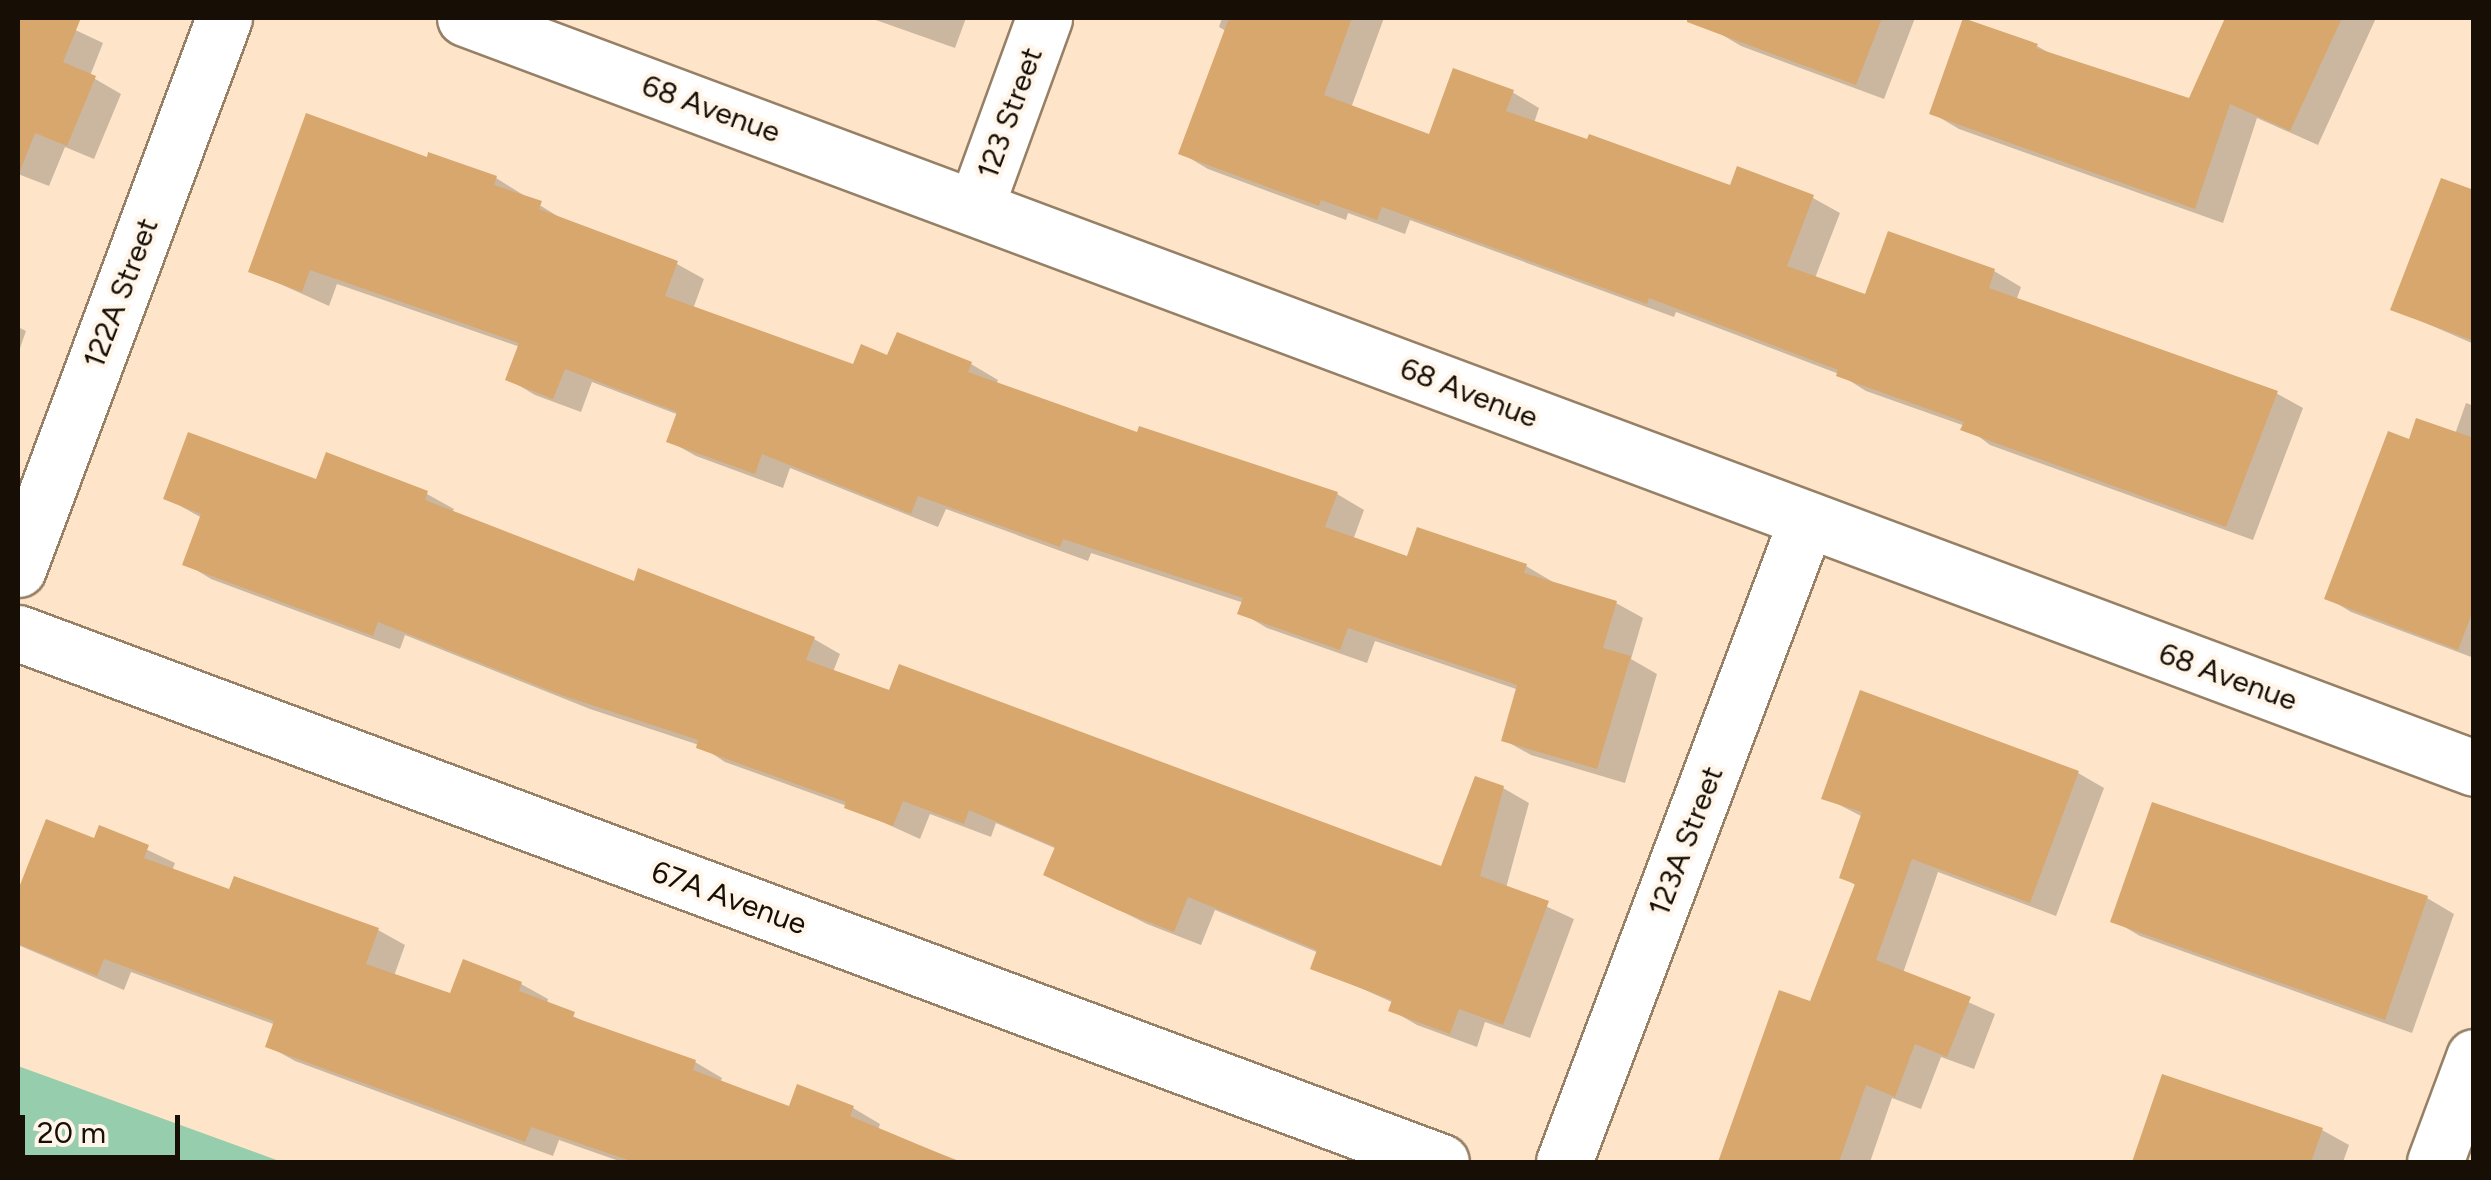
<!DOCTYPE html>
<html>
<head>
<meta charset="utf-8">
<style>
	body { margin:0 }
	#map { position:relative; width:2491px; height:1180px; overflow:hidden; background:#fee5c9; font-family:Figtree,sans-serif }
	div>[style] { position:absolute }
	.green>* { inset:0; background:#95cdad }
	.shadow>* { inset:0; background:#0003 }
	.building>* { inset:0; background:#d7a76e }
	.roads { filter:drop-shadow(2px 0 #968066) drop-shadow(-2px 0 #968066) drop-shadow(0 2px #968066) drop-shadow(0 -2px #968066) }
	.minor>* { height:55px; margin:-27.5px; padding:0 27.5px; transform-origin:27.5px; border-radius:27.5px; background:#fff }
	span { translate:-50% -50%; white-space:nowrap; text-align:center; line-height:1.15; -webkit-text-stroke:8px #fff5e9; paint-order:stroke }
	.street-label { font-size:30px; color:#170f06 }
	.frame { position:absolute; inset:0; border:20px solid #170f06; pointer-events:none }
	.scale { position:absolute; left:20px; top:1115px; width:160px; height:45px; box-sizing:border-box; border:5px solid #170f06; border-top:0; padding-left:12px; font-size:30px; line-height:35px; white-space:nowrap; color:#170f06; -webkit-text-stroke:8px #fff5e9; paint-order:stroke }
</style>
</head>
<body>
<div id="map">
	<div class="green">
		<div style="clip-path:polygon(18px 1066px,282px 1162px,18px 1162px)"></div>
	</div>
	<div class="shadow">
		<div style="clip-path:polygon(18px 18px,50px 18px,103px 43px,90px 76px,121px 94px,94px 159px,65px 147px,49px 186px,18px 174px)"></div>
		<div style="clip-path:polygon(870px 18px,966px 18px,955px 48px)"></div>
		<div style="clip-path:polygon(1222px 18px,1384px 18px,1351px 108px,1431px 137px,1512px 92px,1539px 108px,1534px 123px,1731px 188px,1738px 169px,1813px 198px,1840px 213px,1815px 278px,1867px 297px,1889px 234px,1994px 271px,2021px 287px,2016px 301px,2276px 393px,2303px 408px,2253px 540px,1990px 445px,1965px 426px,1866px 391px,1839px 374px,1676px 312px,1674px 317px,1410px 220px,1405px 234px,1348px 213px,1346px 220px,1208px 169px,1181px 153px,1226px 31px,1219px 27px)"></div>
		<div style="clip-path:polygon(1719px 18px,1915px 18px,1884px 99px,1741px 46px,1714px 30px)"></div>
		<div style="clip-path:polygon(2228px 18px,2376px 18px,2318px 145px,2257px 118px,2223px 223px,1959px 129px,1932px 113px,2037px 46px,2058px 58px,2190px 101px)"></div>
		<div style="clip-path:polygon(428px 160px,496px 178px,567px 222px,677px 264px,704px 279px,693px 309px,855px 367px,889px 358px,971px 364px,998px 380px,996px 385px,1138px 435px,1337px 494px,1364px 510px,1353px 540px,1409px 559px,1526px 566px,1553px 582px,1616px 603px,1643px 618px,1631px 659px,1657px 674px,1625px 783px,1531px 755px,1504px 740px,1519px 690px,1375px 641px,1367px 663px,1267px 628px,1240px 612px,1244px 603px,1091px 553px,1088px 561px,946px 509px,938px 527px,790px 468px,783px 488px,696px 456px,669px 441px,679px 415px,592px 382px,581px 412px,535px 395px,508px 379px,520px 347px,337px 284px,329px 306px,251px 271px)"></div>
		<div style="clip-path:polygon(2474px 193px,2474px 344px,2393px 309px)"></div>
		<div style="clip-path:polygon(18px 327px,26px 331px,18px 354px)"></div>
		<div style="clip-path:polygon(2466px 403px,2474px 406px,2474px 658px,2351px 612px,2328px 598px,2411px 442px,2455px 434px)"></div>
		<div style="clip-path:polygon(327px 455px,427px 494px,454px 509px,452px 513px,636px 584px,814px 639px,840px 654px,833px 672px,1443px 870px,1503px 788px,1529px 803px,1506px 888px,1574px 919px,1530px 1038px,1485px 1022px,1477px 1047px,1417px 1025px,1391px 1010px,1394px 1003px,1314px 967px,1319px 953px,1215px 910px,1201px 945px,1147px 924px,1047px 874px,1057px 849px,996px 823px,991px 837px,930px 814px,920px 839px,847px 806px,725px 762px,699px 745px,590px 709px,405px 635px,400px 649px,211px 579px,185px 563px,202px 518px,166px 498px,317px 482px)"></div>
		<div style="clip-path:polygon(2078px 773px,2104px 788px,2056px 916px,1938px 872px,1903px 973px,1995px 1014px,1974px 1069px,1941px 1057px,1921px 1109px,1892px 1098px,1870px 1162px,1720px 1162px,1760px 1044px,1812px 1004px,1857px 886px,1842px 877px,1863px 817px,1824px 797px)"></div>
		<div style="clip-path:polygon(48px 822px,95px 841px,101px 828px,175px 863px,172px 871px,230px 892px,378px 930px,405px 945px,394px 976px,451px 996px,521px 984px,548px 999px,547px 1004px,600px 1029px,695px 1062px,722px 1078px,720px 1083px,790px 1109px,799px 1088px,853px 1108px,880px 1124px,878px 1130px,962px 1162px,622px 1162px,559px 1140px,553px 1156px,295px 1061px,268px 1046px,276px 1025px,131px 972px,124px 990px,18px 945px,18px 896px)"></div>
		<div style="clip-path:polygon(2427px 898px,2454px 914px,2412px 1033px,2140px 936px,2113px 920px)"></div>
		<div style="clip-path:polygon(2164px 1077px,2322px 1130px,2349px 1145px,2343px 1162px,2135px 1162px)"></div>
	</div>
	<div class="building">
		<div style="clip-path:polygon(18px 18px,81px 18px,63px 62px,96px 76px,67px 146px,35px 133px,20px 171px)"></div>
		<div style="clip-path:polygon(1229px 18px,1352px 18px,1324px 95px,1429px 134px,1453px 68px,1514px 90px,1506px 111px,1587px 139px,1589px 134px,1730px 185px,1737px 166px,1814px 195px,1787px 266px,1865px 294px,1888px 231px,1995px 269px,1989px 288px,2278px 391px,2226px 527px,1960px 430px,1964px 422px,1836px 376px,1838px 370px,1649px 298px,1647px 304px,1382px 207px,1377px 220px,1321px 200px,1319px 206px,1178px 154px)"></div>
		<div style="clip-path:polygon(1687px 18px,1882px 18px,1856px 85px,1687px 22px)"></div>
		<div style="clip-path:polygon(1963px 18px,2038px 44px,2036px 48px,2189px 98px,2225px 18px,2342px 18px,2290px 131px,2230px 104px,2195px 209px,1929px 114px)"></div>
		<div style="clip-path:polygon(306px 113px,427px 157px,428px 152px,497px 176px,494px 185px,542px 201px,539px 209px,678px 261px,665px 296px,853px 364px,861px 344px,887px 355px,897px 332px,972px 362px,968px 372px,1137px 432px,1139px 426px,1338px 492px,1325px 527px,1407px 556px,1417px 527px,1527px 564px,1524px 573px,1617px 601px,1603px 648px,1631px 656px,1597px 769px,1501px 741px,1517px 685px,1348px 628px,1340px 650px,1237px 614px,1243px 598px,1063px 539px,1060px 547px,918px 496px,911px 514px,762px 454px,755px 474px,666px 442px,677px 412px,565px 369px,553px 399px,505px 380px,519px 343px,310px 270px,302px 292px,248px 272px)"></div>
		<div style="clip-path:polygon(2441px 178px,2474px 190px,2474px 341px,2390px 310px)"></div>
		<div style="clip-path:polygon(2416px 418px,2474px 438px,2474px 608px,2458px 650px,2324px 599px,2388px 431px,2409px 439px)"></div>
		<div style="clip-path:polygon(188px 432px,316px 479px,326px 452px,428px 491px,425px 500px,634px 581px,638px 568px,815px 637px,806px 660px,889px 690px,899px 664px,1441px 866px,1475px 776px,1504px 786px,1480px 876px,1549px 901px,1503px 1025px,1459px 1009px,1450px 1034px,1388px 1011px,1392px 1000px,1310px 969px,1317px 950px,1188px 897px,1174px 932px,1118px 910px,1043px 875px,1055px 847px,969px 810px,964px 824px,903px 801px,893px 826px,844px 808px,846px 802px,696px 748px,698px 740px,561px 695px,378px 622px,373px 636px,182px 565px,201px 514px,163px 499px)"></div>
		<div style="clip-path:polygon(1860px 690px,2079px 771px,2030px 903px,1912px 859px,1876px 960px,1971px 997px,1947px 1057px,1915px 1044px,1895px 1097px,1866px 1085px,1839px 1162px,1718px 1162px,1779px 990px,1810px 1001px,1855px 884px,1839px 878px,1862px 812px,1821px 799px)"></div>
		<div style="clip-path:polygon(2152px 802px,2428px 896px,2385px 1020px,2110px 922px)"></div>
		<div style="clip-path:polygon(46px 819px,94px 838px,99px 825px,149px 845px,144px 858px,229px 889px,234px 876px,379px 928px,366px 964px,450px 993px,463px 959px,522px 982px,519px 991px,575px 1012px,573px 1017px,696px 1060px,693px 1070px,789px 1106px,797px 1084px,854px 1106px,850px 1116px,960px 1162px,634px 1162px,531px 1127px,525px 1142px,265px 1047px,274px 1021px,104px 959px,97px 976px,18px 944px,18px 890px)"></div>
		<div style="clip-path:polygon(2162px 1074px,2323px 1128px,2311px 1162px,2132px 1162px)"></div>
	</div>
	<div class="roads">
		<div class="minor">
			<div style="left:465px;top:18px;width:2144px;rotate:20.47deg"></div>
			<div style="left:975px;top:208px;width:202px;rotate:-70deg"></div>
			<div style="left:18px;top:569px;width:588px;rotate:-69.5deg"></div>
			<div style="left:18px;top:633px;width:1518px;rotate:20.39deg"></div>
			<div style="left:1564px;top:1162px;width:687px;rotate:-69.3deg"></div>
			<div style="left:2435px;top:1162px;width:112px;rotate:-69.6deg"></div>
		</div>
	</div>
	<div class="street-label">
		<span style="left:711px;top:109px;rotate:20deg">68 Avenue</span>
		<span style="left:1010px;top:113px;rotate:-70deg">123 Street</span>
		<span style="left:121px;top:293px;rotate:-69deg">122A Street</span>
		<span style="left:1469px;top:393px;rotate:21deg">68 Avenue</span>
		<span style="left:2228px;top:677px;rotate:20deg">68 Avenue</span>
		<span style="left:1686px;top:841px;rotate:-69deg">123A Street</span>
		<span style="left:729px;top:898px;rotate:20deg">67A Avenue</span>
	</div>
	<div class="frame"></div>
	<div class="scale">20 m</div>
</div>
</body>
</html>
